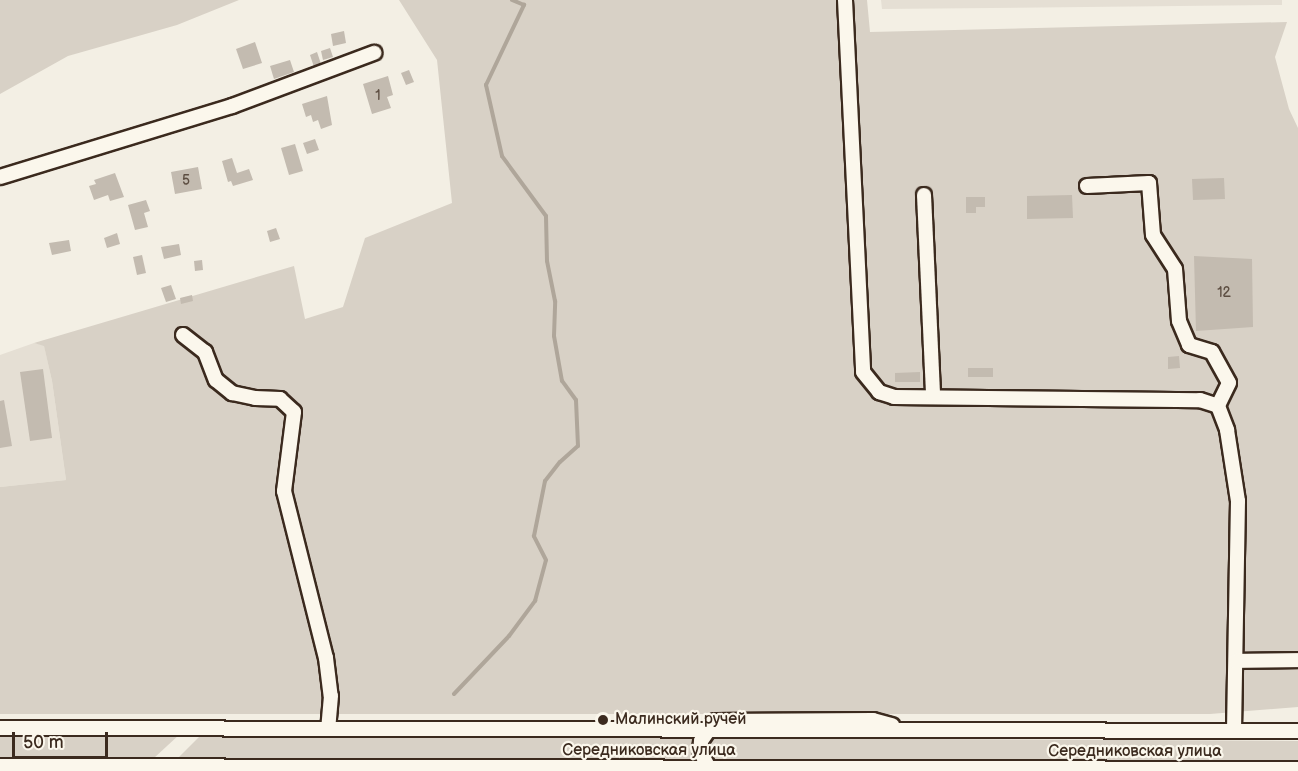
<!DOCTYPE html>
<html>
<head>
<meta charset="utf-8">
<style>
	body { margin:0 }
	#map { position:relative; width:1298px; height:771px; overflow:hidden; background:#f3efe4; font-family:"Balsamiq Sans",sans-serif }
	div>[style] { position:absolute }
	.built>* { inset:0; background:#e5dfd4 }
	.green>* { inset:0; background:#d8d1c6 }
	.stream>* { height:4px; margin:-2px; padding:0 2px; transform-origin:2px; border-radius:2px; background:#afa69a }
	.building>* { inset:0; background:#c3bbb0 }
	.roads { filter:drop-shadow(2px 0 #3b2a1e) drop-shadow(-2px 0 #3b2a1e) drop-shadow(0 2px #3b2a1e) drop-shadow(0 -2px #3b2a1e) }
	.minor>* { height:14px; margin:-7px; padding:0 7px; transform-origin:7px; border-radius:7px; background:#fbf7ec }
	.dots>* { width:16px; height:16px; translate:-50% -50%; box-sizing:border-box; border:3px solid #fbf7ec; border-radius:50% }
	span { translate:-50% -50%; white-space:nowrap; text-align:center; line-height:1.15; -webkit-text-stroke:4.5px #fbf7ec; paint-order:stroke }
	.number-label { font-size:14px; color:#5d4e42 }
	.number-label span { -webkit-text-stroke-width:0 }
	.poi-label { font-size:16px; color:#3b2a1e }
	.left { translate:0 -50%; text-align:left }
	.street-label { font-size:16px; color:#3b2a1e }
	.scale { position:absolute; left:12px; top:732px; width:96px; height:27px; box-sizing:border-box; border:3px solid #3b2a1e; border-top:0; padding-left:8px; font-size:18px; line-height:21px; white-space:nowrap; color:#3b2a1e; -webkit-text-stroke:4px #fbf7ec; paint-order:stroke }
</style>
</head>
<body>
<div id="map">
	<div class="built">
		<div style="clip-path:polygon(881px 0,1282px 0,1282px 5px,882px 9px)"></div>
		<div style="clip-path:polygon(34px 343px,44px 345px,52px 381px,66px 480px,0 487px,0 355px)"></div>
	</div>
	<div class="green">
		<div style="clip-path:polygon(0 0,239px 0,177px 25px,68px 56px,0 94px)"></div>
		<div style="clip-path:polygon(399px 0,867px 0,870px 32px,1287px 22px,1275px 57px,1289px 109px,1298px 128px,1298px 707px,1210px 714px,0 714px,0 487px,66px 480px,52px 381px,44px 346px,34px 343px,294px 266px,305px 319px,343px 307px,365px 238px,452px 203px,437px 60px)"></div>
		<div style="clip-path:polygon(0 734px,180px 734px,154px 758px,0 759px)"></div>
		<div style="clip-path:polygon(201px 735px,1298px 741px,1298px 766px,177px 759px)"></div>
	</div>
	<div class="stream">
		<div style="left:454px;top:694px;width:80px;rotate:-46.5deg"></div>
		<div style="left:509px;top:636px;width:44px;rotate:-53.4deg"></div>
		<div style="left:535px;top:601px;width:42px;rotate:-75deg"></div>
		<div style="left:546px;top:560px;width:27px;rotate:-117deg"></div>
		<div style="left:534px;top:536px;width:56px;rotate:-78.7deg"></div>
		<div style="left:545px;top:481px;width:24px;rotate:-52deg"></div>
		<div style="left:560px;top:462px;width:24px;rotate:-42deg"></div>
		<div style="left:578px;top:446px;width:46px;rotate:-92.5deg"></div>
		<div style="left:576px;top:400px;width:24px;rotate:-126deg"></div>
		<div style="left:562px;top:381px;width:46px;rotate:-100.1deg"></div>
		<div style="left:554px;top:336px;width:35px;rotate:-88deg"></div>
		<div style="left:555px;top:301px;width:41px;rotate:-101.3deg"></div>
		<div style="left:547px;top:261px;width:45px;rotate:-91.3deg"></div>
		<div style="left:546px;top:216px;width:74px;rotate:-126.3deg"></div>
		<div style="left:502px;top:156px;width:73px;rotate:-102.7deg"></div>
		<div style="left:486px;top:85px;width:89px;rotate:-64.6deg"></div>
		<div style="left:524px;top:5px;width:13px;rotate:-157deg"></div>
	</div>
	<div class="building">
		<div style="clip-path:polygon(344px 31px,346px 43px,333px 46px,331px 34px)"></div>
		<div style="clip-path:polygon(255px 42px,262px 63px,243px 69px,236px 49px)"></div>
		<div style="clip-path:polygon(330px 48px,333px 57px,323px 60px,321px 51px)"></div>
		<div style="clip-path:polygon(317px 52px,321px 64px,314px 67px,310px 55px)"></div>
		<div style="clip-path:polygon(290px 60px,294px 72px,274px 79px,270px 66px)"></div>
		<div style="clip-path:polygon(409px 70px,414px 82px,406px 85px,401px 73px)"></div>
		<div style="clip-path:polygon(388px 76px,393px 95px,387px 97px,391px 108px,372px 114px,363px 84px)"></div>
		<div style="clip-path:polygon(327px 96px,332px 125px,321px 129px,318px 120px,313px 122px,311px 115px,306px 117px,302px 104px)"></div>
		<div style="clip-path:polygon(315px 139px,319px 150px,307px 154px,303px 143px)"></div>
		<div style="clip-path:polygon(295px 144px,303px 171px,289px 175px,281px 148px)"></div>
		<div style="clip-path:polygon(232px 158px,237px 173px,249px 169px,253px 180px,233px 186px,231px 181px,228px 182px,222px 161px)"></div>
		<div style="clip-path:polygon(198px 167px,202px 189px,175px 194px,171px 172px)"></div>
		<div style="clip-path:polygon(115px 173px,124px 197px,110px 201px,108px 195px,94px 200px,89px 186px,96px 184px,94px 180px)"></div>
		<div style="clip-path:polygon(1224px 178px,1225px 199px,1193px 200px,1192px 179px)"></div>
		<div style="clip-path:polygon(1072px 195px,1073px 218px,1027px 219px,1027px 196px)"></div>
		<div style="clip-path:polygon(966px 197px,985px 197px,985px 207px,976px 207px,976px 213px,966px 213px)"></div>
		<div style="clip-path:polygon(146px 200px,150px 211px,144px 213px,148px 227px,135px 230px,128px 205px)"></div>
		<div style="clip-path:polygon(276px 228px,280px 239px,270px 242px,267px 231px)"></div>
		<div style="clip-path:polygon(117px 233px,120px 244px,107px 248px,104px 238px)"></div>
		<div style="clip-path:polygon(69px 240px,71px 251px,52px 255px,49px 243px)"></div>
		<div style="clip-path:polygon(179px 244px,181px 255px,164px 259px,161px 247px)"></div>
		<div style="clip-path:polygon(142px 255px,146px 273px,137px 275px,133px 257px)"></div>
		<div style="clip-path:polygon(1194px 256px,1252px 259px,1253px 327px,1196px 331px)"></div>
		<div style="clip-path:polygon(202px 260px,203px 270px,195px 271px,194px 261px)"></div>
		<div style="clip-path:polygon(171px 285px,176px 299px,166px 302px,161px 288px)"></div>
		<div style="clip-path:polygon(192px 295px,193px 301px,181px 304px,180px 298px)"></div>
		<div style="clip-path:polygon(1179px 356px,1180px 368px,1168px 369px,1168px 357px)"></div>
		<div style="clip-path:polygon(968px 368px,993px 368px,993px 377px,968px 377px)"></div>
		<div style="clip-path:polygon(43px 369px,52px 438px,30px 441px,20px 372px)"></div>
		<div style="clip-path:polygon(920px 372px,920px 382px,895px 382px,895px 373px)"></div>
		<div style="clip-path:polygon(4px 400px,12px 446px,0 448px,0 401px)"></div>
	</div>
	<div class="roads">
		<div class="minor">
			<div style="left:845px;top:0;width:372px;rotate:87.2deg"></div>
			<div style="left:863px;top:372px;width:26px;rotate:51deg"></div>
			<div style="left:879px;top:392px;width:16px;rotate:18deg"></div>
			<div style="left:894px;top:397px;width:306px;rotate:0.6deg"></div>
			<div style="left:1200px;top:400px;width:19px;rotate:18deg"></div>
			<div style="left:1218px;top:406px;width:26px;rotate:69deg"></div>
			<div style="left:1227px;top:430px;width:72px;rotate:81.2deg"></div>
			<div style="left:1238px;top:501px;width:230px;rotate:91deg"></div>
			<div style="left:0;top:177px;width:243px;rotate:-17deg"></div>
			<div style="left:232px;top:106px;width:152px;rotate:-20.5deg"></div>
			<div style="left:1087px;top:186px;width:62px;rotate:-2.8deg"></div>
			<div style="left:1149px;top:183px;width:52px;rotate:85.6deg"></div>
			<div style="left:1153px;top:235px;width:40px;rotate:57.1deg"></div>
			<div style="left:1175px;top:269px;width:52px;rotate:85.6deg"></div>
			<div style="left:1179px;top:321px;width:26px;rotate:67deg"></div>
			<div style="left:1189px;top:345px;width:24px;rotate:17deg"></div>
			<div style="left:1212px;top:352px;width:35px;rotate:61deg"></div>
			<div style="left:1229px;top:383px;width:25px;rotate:116deg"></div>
			<div style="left:924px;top:195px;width:202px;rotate:87.4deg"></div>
			<div style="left:183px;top:335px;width:28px;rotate:38deg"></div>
			<div style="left:205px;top:352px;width:30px;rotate:69deg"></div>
			<div style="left:216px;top:380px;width:21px;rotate:39deg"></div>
			<div style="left:232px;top:393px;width:24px;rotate:12deg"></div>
			<div style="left:255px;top:398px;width:25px;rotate:2deg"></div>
			<div style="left:280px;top:399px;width:19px;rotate:43deg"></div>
			<div style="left:294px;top:412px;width:80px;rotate:97.2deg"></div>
			<div style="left:284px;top:491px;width:172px;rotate:75.9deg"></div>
			<div style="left:326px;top:658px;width:38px;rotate:83deg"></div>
			<div style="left:331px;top:696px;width:33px;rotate:95deg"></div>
			<div style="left:1236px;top:661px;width:62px;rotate:-0.9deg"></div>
			<div style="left:0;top:728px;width:1298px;rotate:0.13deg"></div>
			<div style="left:0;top:766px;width:1298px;rotate:0.13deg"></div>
			<div style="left:709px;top:768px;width:19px;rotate:-118deg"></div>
			<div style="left:700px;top:751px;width:10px;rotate:-84deg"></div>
			<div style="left:701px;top:741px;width:24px;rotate:-55deg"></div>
			<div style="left:715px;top:721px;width:158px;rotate:-0.4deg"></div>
			<div style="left:873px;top:720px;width:20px;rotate:15deg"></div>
		</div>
	</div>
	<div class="dots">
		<div style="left:603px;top:720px;background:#3b2a1e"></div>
	</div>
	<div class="number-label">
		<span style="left:378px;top:96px">1</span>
		<span style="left:186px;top:181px">5</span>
		<span style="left:1224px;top:293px">12</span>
	</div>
	<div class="poi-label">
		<span class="left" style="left:615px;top:720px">Малинский ручей</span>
	</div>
	<div class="street-label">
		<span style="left:649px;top:751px">Середниковская улица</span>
		<span style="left:1135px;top:752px">Середниковская улица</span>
	</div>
	<div class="scale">50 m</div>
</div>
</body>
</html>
